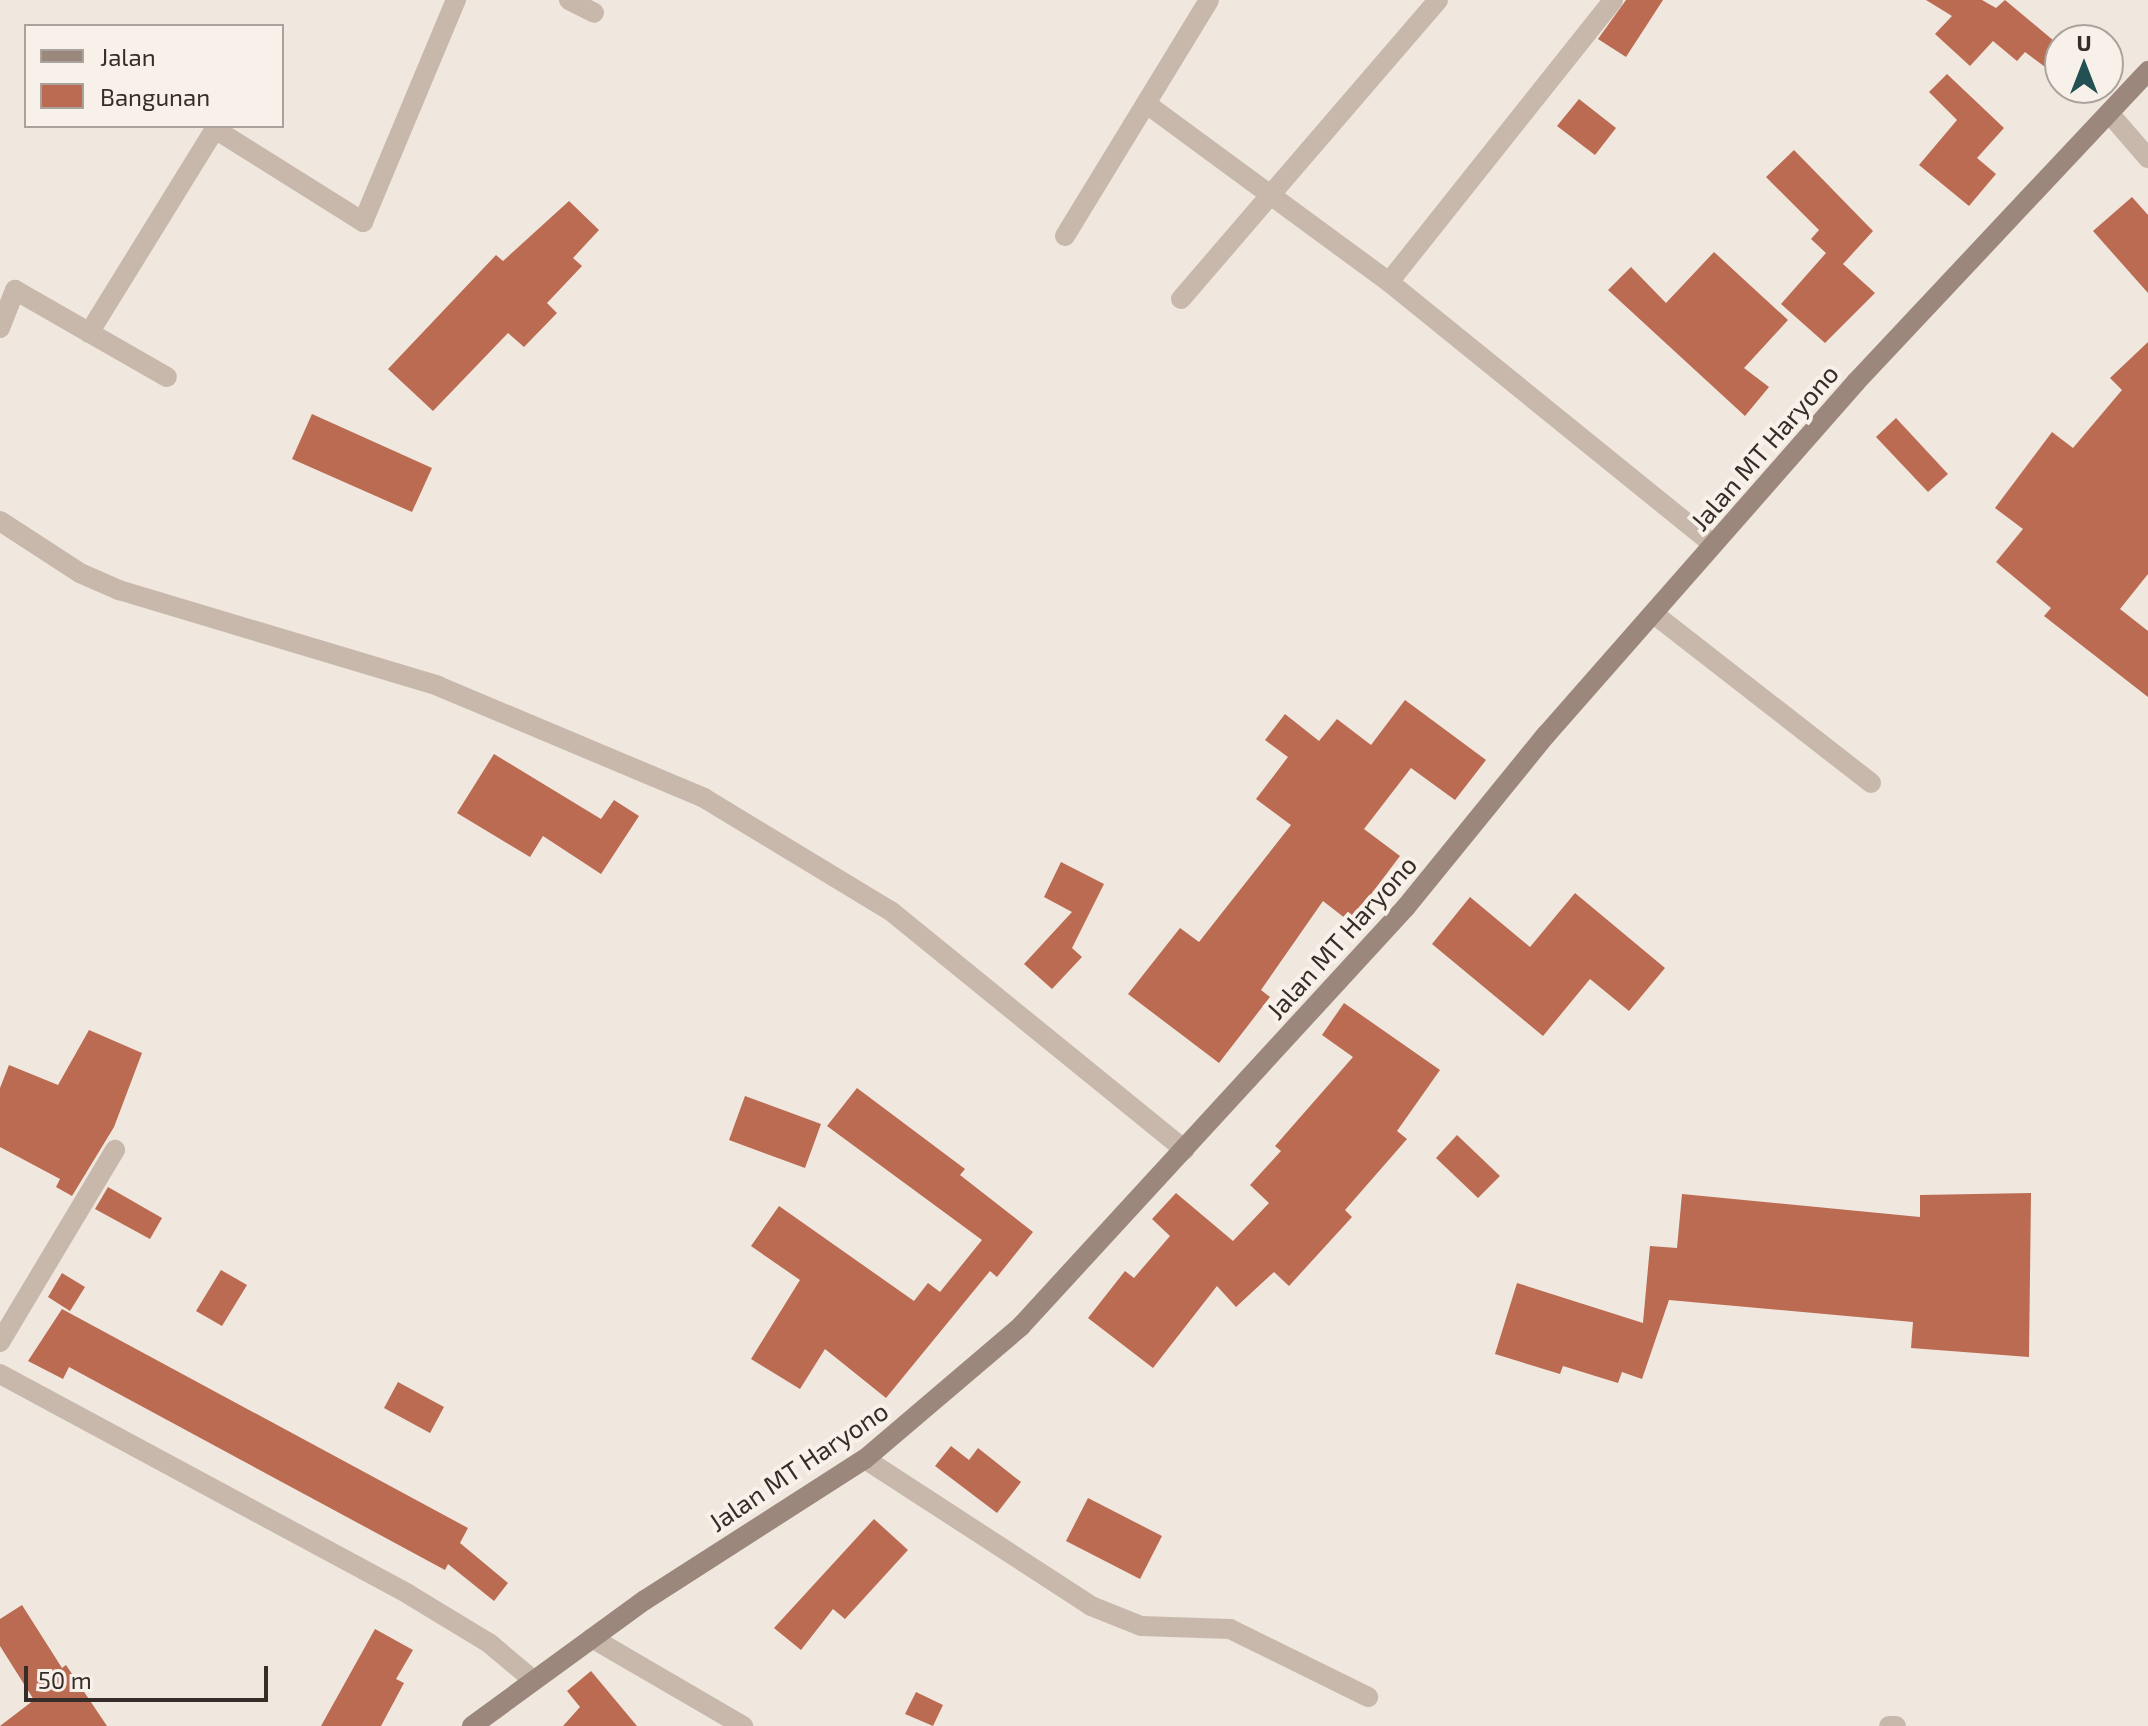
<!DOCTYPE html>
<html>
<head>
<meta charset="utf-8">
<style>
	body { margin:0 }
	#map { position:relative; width:2148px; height:1726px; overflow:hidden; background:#f0e7de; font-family:"Exo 2",sans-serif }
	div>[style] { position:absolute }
	.building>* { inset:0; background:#bb6b51 }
	.service>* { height:20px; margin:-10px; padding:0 10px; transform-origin:10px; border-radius:10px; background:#c7b8ab }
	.minor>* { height:20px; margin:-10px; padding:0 10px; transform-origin:10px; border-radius:10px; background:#c7b8ab }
	.tertiary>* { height:20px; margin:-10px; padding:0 10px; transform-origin:10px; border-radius:10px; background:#c7b8ab }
	.secondary>* { height:20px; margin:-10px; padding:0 10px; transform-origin:10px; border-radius:10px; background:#9b877c }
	span { translate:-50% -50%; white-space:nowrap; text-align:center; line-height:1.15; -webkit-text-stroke:8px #f8f1ea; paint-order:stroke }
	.street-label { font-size:26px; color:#362d29 }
	.legend { position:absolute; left:24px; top:24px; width:260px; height:104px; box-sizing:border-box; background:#f8f1ea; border:2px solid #aaa39d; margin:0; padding:10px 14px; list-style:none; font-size:24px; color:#362d29 }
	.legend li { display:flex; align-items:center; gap:16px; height:40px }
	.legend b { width:40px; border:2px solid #aaa39d }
	.north { position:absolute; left:2044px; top:24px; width:80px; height:80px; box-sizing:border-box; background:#f8f1ea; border:2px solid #aaa39d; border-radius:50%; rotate:0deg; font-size:22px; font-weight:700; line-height:32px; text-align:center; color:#362d29 }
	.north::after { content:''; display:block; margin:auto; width:28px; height:36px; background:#235053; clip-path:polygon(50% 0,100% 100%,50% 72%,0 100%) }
	.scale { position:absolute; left:24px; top:1666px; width:244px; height:36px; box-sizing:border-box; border:4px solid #362d29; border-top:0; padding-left:10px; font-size:24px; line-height:28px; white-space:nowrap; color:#362d29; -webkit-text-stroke:6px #f8f1ea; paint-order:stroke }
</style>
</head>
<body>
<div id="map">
	<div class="building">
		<div style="clip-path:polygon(1626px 0,1663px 0,1626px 57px,1598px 39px)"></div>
		<div style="clip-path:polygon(1926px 0,1982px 0,1996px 8px,2005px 0,2060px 46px,2060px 78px,2025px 52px,2017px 61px,1993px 41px,1970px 66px,1935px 34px,1952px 16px)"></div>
		<div style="clip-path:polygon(1947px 74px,2004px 128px,1977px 158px,1996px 174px,1969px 206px,1919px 165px,1957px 120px,1929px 92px)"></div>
		<div style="clip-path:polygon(1579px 99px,1616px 128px,1595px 155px,1557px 126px)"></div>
		<div style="clip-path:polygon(1794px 150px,1873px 231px,1843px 264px,1875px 293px,1825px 343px,1781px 304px,1826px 253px,1811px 239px,1819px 230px,1766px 177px)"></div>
		<div style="clip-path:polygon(2132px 197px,2148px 215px,2148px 293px,2093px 231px)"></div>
		<div style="clip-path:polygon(569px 201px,599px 230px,573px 258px,582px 266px,547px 303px,557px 313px,524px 347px,508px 333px,433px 411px,388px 369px,496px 255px,503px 261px)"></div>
		<div style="clip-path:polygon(1714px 252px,1788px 320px,1744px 368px,1769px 387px,1745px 416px,1608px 290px,1631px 267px,1666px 303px)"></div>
		<div style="clip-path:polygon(2148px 342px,2148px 574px,2120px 609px,2148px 631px,2148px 697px,2044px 616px,2051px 608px,1996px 562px,2023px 529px,1995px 508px,2052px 432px,2073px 448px,2122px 390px,2110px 378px)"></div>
		<div style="clip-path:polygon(312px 414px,432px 468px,412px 512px,292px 459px)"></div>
		<div style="clip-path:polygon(1896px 418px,1948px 474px,1928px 492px,1876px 437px)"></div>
		<div style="clip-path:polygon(1405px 700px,1486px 760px,1455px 800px,1411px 768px,1364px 829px,1400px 856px,1350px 922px,1323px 901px,1261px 990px,1270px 997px,1219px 1063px,1128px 994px,1180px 928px,1199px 942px,1291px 825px,1256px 799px,1288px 757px,1265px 740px,1285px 714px,1319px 741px,1337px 719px,1371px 745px)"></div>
		<div style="clip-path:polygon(494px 754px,601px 819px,614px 800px,639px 816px,601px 874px,543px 836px,530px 857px,457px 813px)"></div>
		<div style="clip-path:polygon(1061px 862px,1104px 884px,1072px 948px,1082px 957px,1052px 989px,1024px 964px,1072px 912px,1044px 897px)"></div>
		<div style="clip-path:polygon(1575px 893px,1665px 968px,1629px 1011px,1590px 979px,1543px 1036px,1432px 944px,1470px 897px,1530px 947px)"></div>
		<div style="clip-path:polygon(1344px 1003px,1440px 1070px,1397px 1131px,1407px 1139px,1345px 1210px,1352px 1217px,1289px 1286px,1274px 1272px,1236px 1307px,1217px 1286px,1153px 1368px,1088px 1318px,1125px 1271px,1134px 1278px,1170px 1236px,1152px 1219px,1176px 1193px,1233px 1241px,1269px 1203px,1250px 1185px,1281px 1151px,1275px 1146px,1353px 1057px,1322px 1035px)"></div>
		<div style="clip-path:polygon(89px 1030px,142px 1053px,114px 1127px,72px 1196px,56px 1187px,60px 1179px,0 1147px,0 1088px,9px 1065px,58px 1085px)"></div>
		<div style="clip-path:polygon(857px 1088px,965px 1169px,960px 1175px,1033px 1232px,997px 1277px,990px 1271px,886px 1398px,825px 1349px,800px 1389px,751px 1359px,800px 1280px,751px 1246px,779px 1206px,914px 1301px,928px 1283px,940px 1292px,982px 1240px,827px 1126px)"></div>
		<div style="clip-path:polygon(745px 1096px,821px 1124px,805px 1168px,729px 1140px)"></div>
		<div style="clip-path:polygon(1457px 1135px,1500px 1176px,1478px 1198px,1436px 1158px)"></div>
		<div style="clip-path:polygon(108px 1187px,162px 1218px,150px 1239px,95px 1209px)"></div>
		<div style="clip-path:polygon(2031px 1193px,2029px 1357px,1911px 1348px,1913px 1322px,1669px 1300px,1642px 1379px,1622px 1372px,1618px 1383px,1563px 1366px,1560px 1374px,1495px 1354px,1517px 1283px,1643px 1323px,1650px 1246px,1677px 1248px,1682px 1194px,1920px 1217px,1920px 1195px)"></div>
		<div style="clip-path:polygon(221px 1270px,247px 1285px,222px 1326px,196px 1311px)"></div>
		<div style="clip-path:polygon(62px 1273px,85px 1287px,70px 1311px,48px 1297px)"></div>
		<div style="clip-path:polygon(62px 1309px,468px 1528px,460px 1543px,508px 1583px,494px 1601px,448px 1564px,445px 1570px,69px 1367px,63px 1379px,28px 1361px)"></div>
		<div style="clip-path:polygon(398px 1382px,444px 1407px,430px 1433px,384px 1408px)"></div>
		<div style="clip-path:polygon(951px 1446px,969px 1460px,978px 1448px,1021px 1482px,997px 1513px,935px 1466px)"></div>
		<div style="clip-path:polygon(1088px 1498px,1162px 1536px,1140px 1579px,1066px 1541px)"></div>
		<div style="clip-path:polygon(874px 1519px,908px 1550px,845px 1619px,833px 1609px,801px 1650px,774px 1628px)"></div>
		<div style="clip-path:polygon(22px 1605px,62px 1668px,66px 1665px,107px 1726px,0 1726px,34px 1700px,0 1646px,0 1619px)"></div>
		<div style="clip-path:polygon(375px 1629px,413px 1650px,396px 1679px,404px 1683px,381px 1726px,321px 1726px)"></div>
		<div style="clip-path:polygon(591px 1671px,637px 1726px,563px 1726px,580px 1707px,567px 1691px)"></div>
		<div style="clip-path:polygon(916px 1692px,943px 1705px,933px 1726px,905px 1714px)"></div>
	</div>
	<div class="service">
		<div style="left:1148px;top:105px;width:299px;rotate:36.3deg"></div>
		<div style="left:1389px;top:282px;width:416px;rotate:39deg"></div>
		<div style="left:1065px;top:236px;width:276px;rotate:-58.6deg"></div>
		<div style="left:1389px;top:282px;width:360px;rotate:-51.5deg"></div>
		<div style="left:1181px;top:299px;width:394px;rotate:-49.3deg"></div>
		<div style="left:1654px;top:614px;width:275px;rotate:37.9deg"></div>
		<div style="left:0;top:1342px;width:224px;rotate:-59.1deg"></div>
		<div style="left:0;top:1374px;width:464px;rotate:28.3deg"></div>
		<div style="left:408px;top:1594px;width:95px;rotate:31.2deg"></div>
		<div style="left:489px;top:1643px;width:57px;rotate:40.1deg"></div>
	</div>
	<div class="minor">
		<div style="left:569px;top:0;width:28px;rotate:27deg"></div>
		<div style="left:0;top:328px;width:41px;rotate:-68.5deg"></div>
		<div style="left:15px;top:290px;width:175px;rotate:29.8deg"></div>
		<div style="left:89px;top:333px;width:240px;rotate:-58.3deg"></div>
		<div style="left:215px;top:129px;width:175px;rotate:32.1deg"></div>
		<div style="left:363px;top:222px;width:241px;rotate:-67.3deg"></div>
		<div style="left:0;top:521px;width:95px;rotate:33deg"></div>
		<div style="left:80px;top:573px;width:43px;rotate:23.6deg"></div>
		<div style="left:119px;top:590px;width:333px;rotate:16.7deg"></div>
		<div style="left:438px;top:686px;width:289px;rotate:22.8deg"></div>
		<div style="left:704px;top:798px;width:220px;rotate:31.2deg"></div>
		<div style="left:892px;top:912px;width:377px;rotate:39.1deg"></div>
		<div style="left:865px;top:1459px;width:270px;rotate:33deg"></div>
		<div style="left:1091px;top:1606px;width:54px;rotate:21.8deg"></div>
		<div style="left:1141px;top:1626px;width:89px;rotate:1.9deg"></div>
		<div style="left:1230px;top:1629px;width:154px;rotate:26.2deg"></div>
		<div style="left:592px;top:1638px;width:175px;rotate:30.2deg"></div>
		<div style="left:1889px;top:1726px;width:7px"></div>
	</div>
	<div class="tertiary">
		<div style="left:2109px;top:113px;width:60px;rotate:49.1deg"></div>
	</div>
	<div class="secondary">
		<div style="left:472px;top:1726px;width:214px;rotate:-36.1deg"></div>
		<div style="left:645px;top:1600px;width:261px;rotate:-32.7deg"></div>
		<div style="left:865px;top:1459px;width:205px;rotate:-40.4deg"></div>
		<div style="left:1021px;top:1326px;width:569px;rotate:-47.42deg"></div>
		<div style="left:1406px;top:907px;width:222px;rotate:-50.9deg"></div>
		<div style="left:1546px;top:735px;width:470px;rotate:-48.7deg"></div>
		<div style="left:1856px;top:382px;width:427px;rotate:-46.8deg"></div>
	</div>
	<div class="street-label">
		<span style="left:1764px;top:447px;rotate:-49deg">Jalan MT Haryono</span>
		<span style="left:1341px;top:937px;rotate:-48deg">Jalan MT Haryono</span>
		<span style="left:798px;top:1466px;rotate:-34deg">Jalan MT Haryono</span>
	</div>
	<ul class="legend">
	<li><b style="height:10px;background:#9b877c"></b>Jalan</li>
	<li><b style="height:22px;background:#bb6b51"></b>Bangunan</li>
	</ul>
	<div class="north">U</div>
	<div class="scale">50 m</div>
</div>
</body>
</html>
